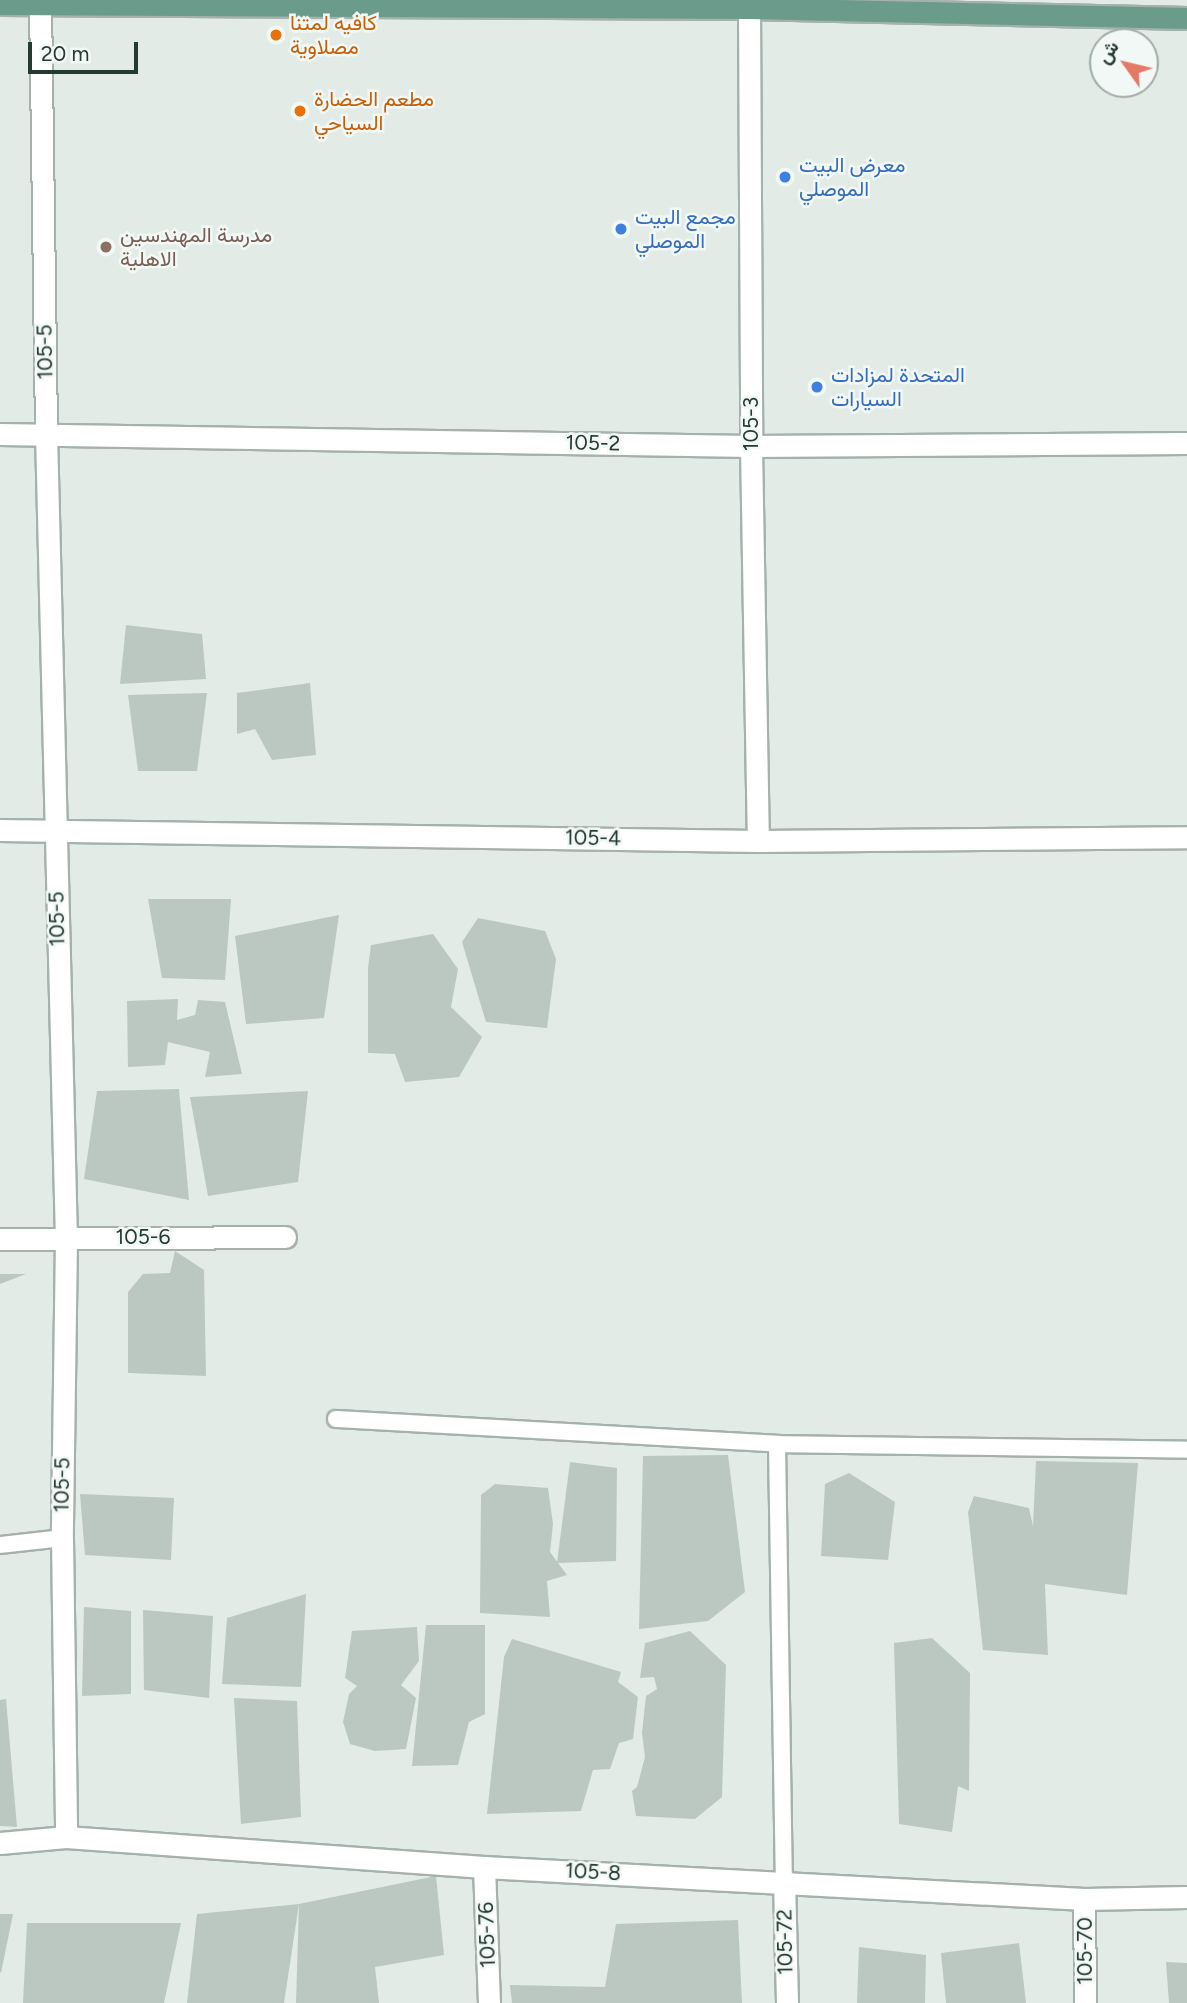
<!DOCTYPE html>
<html>
<head>
<meta charset="utf-8">
<style>
	body { margin:0 }
	#map { position:relative; width:1187px; height:2003px; overflow:hidden; background:#e2ebe6; font-family:Figtree,Vazirmatn,sans-serif }
	div>[style] { position:absolute }
	.building>* { inset:0; background:#bbc8c2 }
	.roads { filter:drop-shadow(2px 0 #a5b2ac) drop-shadow(-2px 0 #a5b2ac) drop-shadow(0 2px #a5b2ac) drop-shadow(0 -2px #a5b2ac) }
	.service>* { height:16px; margin:-8px; padding:0 8px; transform-origin:8px; border-radius:8px; background:#fff }
	.minor>* { height:21px; margin:-10.5px; padding:0 10.5px; transform-origin:10.5px; border-radius:10.5px; background:#fff }
	.primary>* { height:21px; margin:-10.5px; padding:0 10.5px; transform-origin:10.5px; border-radius:10.5px; background:#6b9c8b }
	.dots>* { width:19px; height:19px; translate:-50% -50%; box-sizing:border-box; border:4px solid #f2f8f5; border-radius:50% }
	span { translate:-50% -50%; white-space:nowrap; text-align:center; line-height:1.15; -webkit-text-stroke:5px #f2f8f5; paint-order:stroke }
	.food-label { font-size:21px; color:#c56008 }
	.left { translate:0 -50%; text-align:left }
	.shop-label { font-size:21px; color:#366cbe }
	.education-label { font-size:21px; color:#785e54 }
	.street-label { font-size:21px; color:#243a32 }
	.north { position:absolute; left:1089px; top:28px; width:70px; height:70px; box-sizing:border-box; background:#f2f8f5; border:2px solid #a0aca7; border-radius:50%; rotate:304deg; font-size:19px; font-weight:700; line-height:28px; text-align:center; color:#243a32 }
	.north::after { content:''; display:block; margin:auto; width:24px; height:32px; background:#e57967; clip-path:polygon(50% 0,100% 100%,50% 72%,0 100%) }
	.scale { position:absolute; left:28px; top:42px; width:110px; height:32px; box-sizing:border-box; border:4px solid #243a32; border-top:0; padding-left:9px; font-size:21px; line-height:24px; white-space:nowrap; color:#243a32; -webkit-text-stroke:5px #f2f8f5; paint-order:stroke }
</style>
</head>
<body>
<div id="map">
	<div class="building">
		<div style="clip-path:polygon(126px 625px,202px 634px,206px 679px,120px 684px)"></div>
		<div style="clip-path:polygon(310px 683px,316px 755px,272px 760px,255px 729px,237px 734px,237px 693px)"></div>
		<div style="clip-path:polygon(207px 693px,197px 771px,138px 771px,128px 695px)"></div>
		<div style="clip-path:polygon(148px 899px,231px 899px,225px 980px,162px 978px)"></div>
		<div style="clip-path:polygon(339px 915px,324px 1018px,246px 1024px,235px 936px)"></div>
		<div style="clip-path:polygon(478px 918px,545px 931px,556px 959px,547px 1028px,486px 1022px,462px 942px)"></div>
		<div style="clip-path:polygon(433px 934px,458px 969px,451px 1007px,482px 1037px,459px 1077px,405px 1082px,395px 1054px,368px 1053px,368px 968px,371px 945px)"></div>
		<div style="clip-path:polygon(178px 999px,177px 1020px,195px 1015px,198px 1000px,225px 1002px,242px 1074px,205px 1077px,210px 1052px,168px 1042px,165px 1065px,128px 1067px,127px 1001px)"></div>
		<div style="clip-path:polygon(179px 1089px,189px 1200px,84px 1179px,97px 1091px)"></div>
		<div style="clip-path:polygon(308px 1091px,298px 1182px,208px 1196px,190px 1097px)"></div>
		<div style="clip-path:polygon(175px 1251px,204px 1270px,206px 1376px,128px 1373px,128px 1292px,143px 1274px,170px 1273px)"></div>
		<div style="clip-path:polygon(0 1274px,26px 1274px,0 1284px)"></div>
		<div style="clip-path:polygon(728px 1455px,745px 1592px,708px 1621px,639px 1629px,643px 1456px)"></div>
		<div style="clip-path:polygon(1036px 1461px,1138px 1463px,1127px 1595px,1045px 1584px,1048px 1655px,983px 1650px,968px 1512px,974px 1496px,1029px 1508px,1033px 1526px)"></div>
		<div style="clip-path:polygon(570px 1462px,617px 1468px,616px 1561px,557px 1563px)"></div>
		<div style="clip-path:polygon(849px 1473px,895px 1502px,888px 1560px,821px 1556px,825px 1484px)"></div>
		<div style="clip-path:polygon(495px 1484px,548px 1488px,553px 1524px,550px 1552px,567px 1575px,547px 1581px,550px 1617px,480px 1613px,481px 1495px)"></div>
		<div style="clip-path:polygon(80px 1494px,174px 1498px,171px 1560px,85px 1555px)"></div>
		<div style="clip-path:polygon(306px 1594px,301px 1687px,222px 1684px,227px 1618px)"></div>
		<div style="clip-path:polygon(84px 1607px,131px 1611px,131px 1694px,82px 1696px)"></div>
		<div style="clip-path:polygon(143px 1610px,213px 1616px,209px 1698px,144px 1690px)"></div>
		<div style="clip-path:polygon(426px 1625px,485px 1625px,485px 1714px,469px 1722px,458px 1765px,412px 1766px)"></div>
		<div style="clip-path:polygon(417px 1627px,419px 1661px,401px 1685px,416px 1698px,406px 1749px,375px 1751px,350px 1744px,343px 1722px,349px 1694px,357px 1686px,345px 1678px,352px 1631px)"></div>
		<div style="clip-path:polygon(690px 1631px,726px 1665px,722px 1797px,695px 1819px,636px 1816px,632px 1791px,637px 1787px,645px 1757px,642px 1733px,646px 1696px,657px 1689px,654px 1677px,640px 1678px,645px 1643px)"></div>
		<div style="clip-path:polygon(932px 1638px,970px 1673px,969px 1791px,958px 1786px,952px 1832px,899px 1824px,894px 1643px)"></div>
		<div style="clip-path:polygon(512px 1639px,621px 1672px,618px 1682px,638px 1697px,633px 1739px,619px 1743px,610px 1769px,593px 1770px,581px 1811px,487px 1814px,504px 1657px)"></div>
		<div style="clip-path:polygon(234px 1698px,297px 1701px,301px 1817px,241px 1824px)"></div>
		<div style="clip-path:polygon(6px 1699px,17px 1827px,0 1826px,0 1700px)"></div>
		<div style="clip-path:polygon(436px 1876px,444px 1955px,375px 1967px,379px 2003px,296px 2003px,299px 1904px)"></div>
		<div style="clip-path:polygon(299px 1904px,284px 2003px,187px 2003px,197px 1914px)"></div>
		<div style="clip-path:polygon(0 1914px,13px 1914px,1px 1973px,0 1972px)"></div>
		<div style="clip-path:polygon(738px 1920px,742px 2003px,512px 2003px,510px 1985px,605px 1987px,616px 1924px)"></div>
		<div style="clip-path:polygon(27px 1923px,181px 1923px,164px 2003px,23px 2003px)"></div>
		<div style="clip-path:polygon(1019px 1943px,1026px 2003px,946px 2003px,941px 1953px)"></div>
		<div style="clip-path:polygon(859px 1947px,926px 1955px,925px 2003px,857px 2003px)"></div>
		<div style="clip-path:polygon(1166px 1962px,1187px 1963px,1187px 2003px,1169px 2003px)"></div>
	</div>
	<div class="roads">
		<div class="service">
			<div style="left:336px;top:1419px;width:442px;rotate:3.2deg"></div>
			<div style="left:777px;top:1444px;width:410px;rotate:0.8deg"></div>
			<div style="left:777px;top:1444px;width:436px;rotate:89.1deg"></div>
			<div style="left:0;top:1545px;width:62px;rotate:-6.4deg"></div>
		</div>
		<div class="minor">
			<div style="left:40px;top:0;width:433px;rotate:89.2deg"></div>
			<div style="left:46px;top:433px;width:805px;rotate:88.58deg"></div>
			<div style="left:66px;top:1238px;width:300px;rotate:90.8deg"></div>
			<div style="left:62px;top:1538px;width:299px;rotate:89.2deg"></div>
			<div style="left:749px;top:8px;width:438px;rotate:89.7deg"></div>
			<div style="left:751px;top:446px;width:395px;rotate:89deg"></div>
			<div style="left:0;top:434px;width:751px;rotate:0.92deg"></div>
			<div style="left:751px;top:446px;width:436px;rotate:-0.4deg"></div>
			<div style="left:0;top:830px;width:758px;rotate:0.83deg"></div>
			<div style="left:758px;top:841px;width:429px;rotate:-0.5deg"></div>
			<div style="left:0;top:1239px;width:285px;rotate:-0.4deg"></div>
			<div style="left:0;top:1843px;width:66px;rotate:-5.2deg"></div>
			<div style="left:66px;top:1837px;width:419px;rotate:4.1deg"></div>
			<div style="left:484px;top:1867px;width:601px;rotate:3.05deg"></div>
			<div style="left:1084px;top:1899px;width:103px;rotate:-1.1deg"></div>
			<div style="left:484px;top:1867px;width:136px;rotate:87.9deg"></div>
			<div style="left:784px;top:1880px;width:123px;rotate:88.6deg"></div>
			<div style="left:1084px;top:1899px;width:104px;rotate:89.4deg"></div>
		</div>
		<div class="primary">
			<div style="left:0;top:4px;width:749px;rotate:0.31deg"></div>
			<div style="left:749px;top:8px;width:438px;rotate:1.3deg"></div>
		</div>
	</div>
	<div class="dots">
		<div style="left:276px;top:35px;background:#e8710a"></div>
		<div style="left:300px;top:111px;background:#e8710a"></div>
		<div style="left:785px;top:177px;background:#3f7fe0"></div>
		<div style="left:621px;top:229px;background:#3f7fe0"></div>
		<div style="left:106px;top:247px;background:#8d6e63"></div>
		<div style="left:817px;top:387px;background:#3f7fe0"></div>
	</div>
	<div class="food-label">
		<span class="left" style="left:290px;top:35px">كافيه لمتنا<br>مصلاوية</span>
		<span class="left" style="left:314px;top:111px">مطعم الحضارة<br>السياحي</span>
	</div>
	<div class="shop-label">
		<span class="left" style="left:799px;top:177px">معرض البيت<br>الموصلي</span>
		<span class="left" style="left:635px;top:229px">مجمع البيت<br>الموصلي</span>
		<span class="left" style="left:831px;top:387px">المتحدة لمزادات<br>السيارات</span>
	</div>
	<div class="education-label">
		<span class="left" style="left:120px;top:247px">مدرسة المهندسين<br>الاهلية</span>
	</div>
	<div class="street-label">
		<span style="left:45px;top:352px;rotate:-91deg">105-5</span>
		<span style="left:751px;top:424px;rotate:-90deg">105-3</span>
		<span style="left:593px;top:443px;rotate:1deg">105-2</span>
		<span style="left:593px;top:838px;rotate:1deg">105-4</span>
		<span style="left:57px;top:919px;rotate:-91deg">105-5</span>
		<span style="left:143px;top:1237px">105-6</span>
		<span style="left:62px;top:1485px;rotate:-89deg">105-5</span>
		<span style="left:593px;top:1872px;rotate:3deg">105-8</span>
		<span style="left:487px;top:1935px;rotate:-92deg">105-76</span>
		<span style="left:785px;top:1942px;rotate:-91deg">105-72</span>
		<span style="left:1085px;top:1951px;rotate:-90deg">105-70</span>
	</div>
	<div class="north">ش</div>
	<div class="scale">20 m</div>
</div>
</body>
</html>
